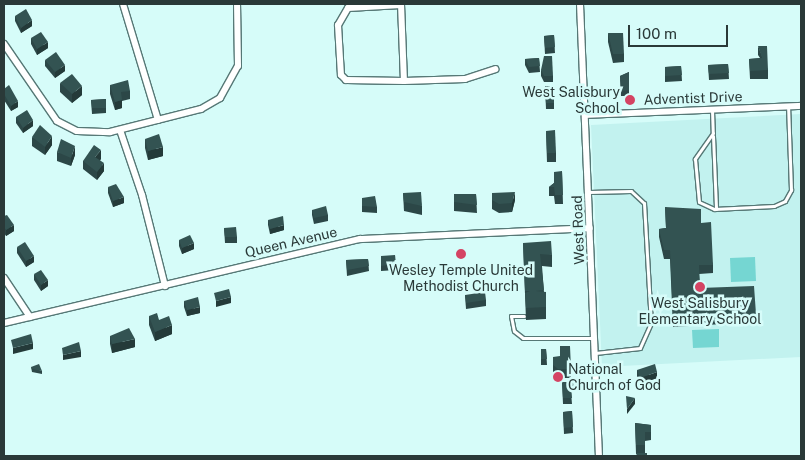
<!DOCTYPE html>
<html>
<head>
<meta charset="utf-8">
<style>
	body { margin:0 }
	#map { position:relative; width:805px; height:460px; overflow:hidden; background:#d6fcf9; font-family:"Public Sans",sans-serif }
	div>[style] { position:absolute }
	.built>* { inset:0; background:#c2f2ef }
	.green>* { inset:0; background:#75d6d2 }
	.roads { filter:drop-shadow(1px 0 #567876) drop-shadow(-1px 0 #567876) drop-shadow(0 1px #567876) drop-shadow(0 -1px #567876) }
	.lane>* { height:3px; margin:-1.5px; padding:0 1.5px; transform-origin:1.5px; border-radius:1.5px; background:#fff }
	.street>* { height:6px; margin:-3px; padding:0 3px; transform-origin:3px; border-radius:3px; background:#fff }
	.wall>* { inset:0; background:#2c4747 }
	.shaded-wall>* { inset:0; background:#243a39 }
	.building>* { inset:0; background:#335352 }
	.dots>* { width:14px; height:14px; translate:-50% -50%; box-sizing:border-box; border:2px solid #d6fcf9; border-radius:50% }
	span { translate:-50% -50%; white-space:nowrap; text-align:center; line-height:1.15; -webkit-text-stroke:5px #d6fcf9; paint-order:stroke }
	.poi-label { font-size:14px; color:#2a3938 }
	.right { translate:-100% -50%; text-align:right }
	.left { translate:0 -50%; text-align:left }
	.street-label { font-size:14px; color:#2a3938 }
	.frame { position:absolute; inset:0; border:5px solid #2a3938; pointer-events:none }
	.scale { position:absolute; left:628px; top:25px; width:100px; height:22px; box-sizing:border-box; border:2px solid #2a3938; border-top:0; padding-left:6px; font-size:15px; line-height:18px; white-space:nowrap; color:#2a3938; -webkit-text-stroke:4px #d6fcf9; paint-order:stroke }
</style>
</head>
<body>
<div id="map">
	<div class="built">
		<div style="clip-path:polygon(801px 114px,801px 357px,602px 367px,591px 125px)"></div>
	</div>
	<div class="green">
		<div style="clip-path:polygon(755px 257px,756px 281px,731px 282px,730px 258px)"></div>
		<div style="clip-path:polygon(719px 329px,719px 347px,693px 348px,692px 330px)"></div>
	</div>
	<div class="roads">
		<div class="lane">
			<div style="left:712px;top:110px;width:23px;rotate:88deg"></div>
			<div style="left:713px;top:133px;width:32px;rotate:125deg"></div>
			<div style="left:695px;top:159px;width:43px;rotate:84.7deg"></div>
			<div style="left:699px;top:202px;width:17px;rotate:25deg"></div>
			<div style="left:714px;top:209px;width:60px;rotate:-2.9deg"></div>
			<div style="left:774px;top:206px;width:12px;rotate:-24deg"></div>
			<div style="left:785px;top:201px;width:13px;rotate:-61deg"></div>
			<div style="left:791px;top:190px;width:84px;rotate:-92deg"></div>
			<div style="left:713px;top:136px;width:73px;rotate:87.6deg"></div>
			<div style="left:589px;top:192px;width:42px;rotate:-1.4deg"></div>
			<div style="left:631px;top:191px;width:18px;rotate:43deg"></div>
			<div style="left:644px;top:203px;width:120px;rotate:86.7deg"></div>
			<div style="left:651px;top:323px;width:27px;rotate:114deg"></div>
			<div style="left:640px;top:348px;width:45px;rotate:173.7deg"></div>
			<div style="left:524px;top:316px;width:13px;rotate:180deg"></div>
			<div style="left:511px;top:316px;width:15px;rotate:79deg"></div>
			<div style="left:514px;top:331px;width:11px;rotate:38deg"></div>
			<div style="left:523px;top:338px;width:70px"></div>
		</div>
		<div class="street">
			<div style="left:123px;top:4px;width:121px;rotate:73.2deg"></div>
			<div style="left:401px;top:4px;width:77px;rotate:87.8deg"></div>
			<div style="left:404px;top:81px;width:61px;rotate:-1.9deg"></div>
			<div style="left:465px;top:79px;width:32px;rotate:-18deg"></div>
			<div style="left:580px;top:4px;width:452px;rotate:87.6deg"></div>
			<div style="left:401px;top:5px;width:53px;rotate:176.8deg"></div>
			<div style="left:348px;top:8px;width:20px;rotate:120deg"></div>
			<div style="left:338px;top:25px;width:50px;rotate:86.6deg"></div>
			<div style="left:341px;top:75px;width:7px;rotate:45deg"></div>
			<div style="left:346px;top:80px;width:58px;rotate:1deg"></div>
			<div style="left:4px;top:44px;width:93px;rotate:55.5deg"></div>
			<div style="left:57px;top:121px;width:22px;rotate:27deg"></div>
			<div style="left:77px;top:131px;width:33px;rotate:2deg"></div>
			<div style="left:110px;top:132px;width:94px;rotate:-14.2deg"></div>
			<div style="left:201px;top:109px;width:22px;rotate:-30deg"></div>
			<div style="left:220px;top:98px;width:37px;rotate:-61deg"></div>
			<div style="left:238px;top:66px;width:62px;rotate:-90.9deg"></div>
			<div style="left:586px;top:115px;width:215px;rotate:-2.4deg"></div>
			<div style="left:120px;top:130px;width:69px;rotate:71.3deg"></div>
			<div style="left:142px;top:195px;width:94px;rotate:75.8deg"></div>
			<div style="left:4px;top:278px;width:47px;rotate:56.3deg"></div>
			<div style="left:4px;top:323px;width:366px;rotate:-13.3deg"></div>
			<div style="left:360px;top:239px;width:230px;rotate:-2.7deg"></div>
		</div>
	</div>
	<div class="wall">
		<div style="clip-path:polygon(627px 4px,638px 4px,627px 5px)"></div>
		<div style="clip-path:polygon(15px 16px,32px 26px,21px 33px,15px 21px)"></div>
		<div style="clip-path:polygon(608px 33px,624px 54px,624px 62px,613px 63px,608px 42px)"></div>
		<div style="clip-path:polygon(554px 35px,555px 53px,545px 54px,544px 36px)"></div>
		<div style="clip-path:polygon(31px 38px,48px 48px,37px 55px,31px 44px)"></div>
		<div style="clip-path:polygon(758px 46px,768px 70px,768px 79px,750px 79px,749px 59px,760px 58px,758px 55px)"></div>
		<div style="clip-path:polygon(539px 58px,540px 72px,529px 73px,525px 65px,525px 59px)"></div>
		<div style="clip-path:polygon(45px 60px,65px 71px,55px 78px,45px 66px)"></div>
		<div style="clip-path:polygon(728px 64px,729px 79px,709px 80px,708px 65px)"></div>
		<div style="clip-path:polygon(681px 66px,682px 81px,665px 82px,665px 67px)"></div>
		<div style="clip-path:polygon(541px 70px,553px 76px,553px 82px,544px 82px,541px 76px)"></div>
		<div style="clip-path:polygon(629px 72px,629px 96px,621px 96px,620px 76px)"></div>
		<div style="clip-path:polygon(60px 83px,82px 95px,72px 103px,60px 92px)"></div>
		<div style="clip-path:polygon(110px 85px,130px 91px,130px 99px,122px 101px,122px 108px,115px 110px,110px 94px)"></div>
		<div style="clip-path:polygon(545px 86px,554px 86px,554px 109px,546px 109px)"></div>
		<div style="clip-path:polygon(4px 89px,18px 107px,11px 111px,4px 100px)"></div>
		<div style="clip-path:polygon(106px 99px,106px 113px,92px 114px,91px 100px)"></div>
		<div style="clip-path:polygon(16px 117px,33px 126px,23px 133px,16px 123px)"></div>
		<div style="clip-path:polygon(546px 131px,556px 153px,556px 162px,547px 162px)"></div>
		<div style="clip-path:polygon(32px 137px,52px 145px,45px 155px,32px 146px)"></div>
		<div style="clip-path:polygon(145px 139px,163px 156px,148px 160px,145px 148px)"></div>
		<div style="clip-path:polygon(57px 152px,75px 155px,71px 166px,57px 161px)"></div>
		<div style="clip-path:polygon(101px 159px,100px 160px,104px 171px,97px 180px,83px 169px,83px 161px)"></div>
		<div style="clip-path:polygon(562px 171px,563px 204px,555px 204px,554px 196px,549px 196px,549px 187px,554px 183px)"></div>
		<div style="clip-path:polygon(108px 187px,124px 203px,113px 207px,108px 193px)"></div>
		<div style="clip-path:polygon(403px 193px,422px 206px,422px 215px,404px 211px)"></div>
		<div style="clip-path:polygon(492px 193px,515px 200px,512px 212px,499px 213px,492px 209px)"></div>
		<div style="clip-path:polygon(454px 194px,476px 194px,477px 213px,454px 211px)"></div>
		<div style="clip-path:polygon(362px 198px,377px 207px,377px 213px,362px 212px)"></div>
		<div style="clip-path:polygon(665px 207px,701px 223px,713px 265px,713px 273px,699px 274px,700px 288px,756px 314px,756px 322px,673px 327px,670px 259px,664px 259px,659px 237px,659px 229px,666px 228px)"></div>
		<div style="clip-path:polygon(312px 210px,328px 215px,328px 221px,314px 224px,312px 215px)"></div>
		<div style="clip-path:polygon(4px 216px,14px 231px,6px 236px,4px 233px)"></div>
		<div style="clip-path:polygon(268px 220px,284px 230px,270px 234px,268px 225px)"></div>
		<div style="clip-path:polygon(224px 228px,237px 237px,237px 243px,225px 243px)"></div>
		<div style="clip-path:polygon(179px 240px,194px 249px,182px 254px,179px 246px)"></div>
		<div style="clip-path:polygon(523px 243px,552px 255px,552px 267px,542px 266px,544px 292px,546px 307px,546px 319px,526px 320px)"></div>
		<div style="clip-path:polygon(17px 247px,34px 262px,26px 267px,17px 253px)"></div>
		<div style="clip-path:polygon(381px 256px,396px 264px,396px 270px,381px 271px)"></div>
		<div style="clip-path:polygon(368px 259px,369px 271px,347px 276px,346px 260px)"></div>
		<div style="clip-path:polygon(34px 274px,48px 286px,41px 291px,34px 280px)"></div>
		<div style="clip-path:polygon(465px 295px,486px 300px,486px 306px,466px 309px)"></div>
		<div style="clip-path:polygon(184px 301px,200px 313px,187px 316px,184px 307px)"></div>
		<div style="clip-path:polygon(149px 316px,159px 320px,172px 334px,155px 341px,149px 325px)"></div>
		<div style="clip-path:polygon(110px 336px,135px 347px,112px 353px,110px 344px)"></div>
		<div style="clip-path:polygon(546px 349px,547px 365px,541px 365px,541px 350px)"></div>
		<div style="clip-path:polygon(553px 357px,571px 369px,571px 378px,558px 378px,553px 374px)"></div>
		<div style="clip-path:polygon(31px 367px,42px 371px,42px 374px,32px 372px)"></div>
		<div style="clip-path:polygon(637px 370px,657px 378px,640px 384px,637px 376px)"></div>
		<div style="clip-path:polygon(562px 382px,576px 388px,571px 392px,572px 404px,563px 404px)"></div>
		<div style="clip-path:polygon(572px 411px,573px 433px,564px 434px,563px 412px)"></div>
		<div style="clip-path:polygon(635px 423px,651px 425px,651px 440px,645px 441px,645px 453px,636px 454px)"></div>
	</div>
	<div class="shaded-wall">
		<div style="clip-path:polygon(32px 20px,32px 26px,21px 33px,21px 28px)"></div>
		<div style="clip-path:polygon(48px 42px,48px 48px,37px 55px,37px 49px)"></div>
		<div style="clip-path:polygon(65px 65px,65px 71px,55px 78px,55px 72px)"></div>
		<div style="clip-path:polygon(5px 73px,5px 82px,4px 83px,4px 74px)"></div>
		<div style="clip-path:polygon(82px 86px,82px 95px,72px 103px,72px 94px)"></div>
		<div style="clip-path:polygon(122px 100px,122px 108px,115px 110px,115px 102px)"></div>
		<div style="clip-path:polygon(18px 101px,18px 107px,11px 111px,11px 106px)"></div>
		<div style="clip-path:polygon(33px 120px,33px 126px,23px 133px,23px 128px)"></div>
		<div style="clip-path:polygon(52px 136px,52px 145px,45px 155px,45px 147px)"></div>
		<div style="clip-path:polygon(75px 146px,75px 155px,71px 166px,71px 158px)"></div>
		<div style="clip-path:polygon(163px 147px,163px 156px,148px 160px,148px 151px)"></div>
		<div style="clip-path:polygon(101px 150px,101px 159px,95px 166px,95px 157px)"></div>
		<div style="clip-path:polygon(104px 163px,104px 171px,97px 180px,97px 172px)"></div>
		<div style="clip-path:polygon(515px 192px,515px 200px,512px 212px,512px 203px)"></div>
		<div style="clip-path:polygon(124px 197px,124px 203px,113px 207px,113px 201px)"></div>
		<div style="clip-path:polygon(14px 225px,14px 231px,6px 236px,6px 230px)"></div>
		<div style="clip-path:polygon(284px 225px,284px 230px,270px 234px,270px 229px)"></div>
		<div style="clip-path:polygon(194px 243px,194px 249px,182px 254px,182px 248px)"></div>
		<div style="clip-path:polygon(34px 256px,34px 262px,26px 267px,26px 261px)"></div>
		<div style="clip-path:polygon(48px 280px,48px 286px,41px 291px,41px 285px)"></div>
		<div style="clip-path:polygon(231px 297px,231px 303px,216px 307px,216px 301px)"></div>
		<div style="clip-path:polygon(200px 307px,200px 313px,187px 316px,187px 310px)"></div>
		<div style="clip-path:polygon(172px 325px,172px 334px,155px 341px,155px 332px)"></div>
		<div style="clip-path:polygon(135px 339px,135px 347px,112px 353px,112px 344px)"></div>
		<div style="clip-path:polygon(33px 343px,33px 349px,13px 354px,13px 348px)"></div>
		<div style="clip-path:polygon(81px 351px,81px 357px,63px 360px,63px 355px)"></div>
		<div style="clip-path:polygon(657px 372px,657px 378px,640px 384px,640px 378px)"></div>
		<div style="clip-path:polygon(576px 382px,576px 388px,571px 392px,571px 386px)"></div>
		<div style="clip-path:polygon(635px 398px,635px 404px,627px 414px,627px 409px)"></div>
	</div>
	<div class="building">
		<div style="clip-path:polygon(26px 9px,32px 20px,21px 28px,15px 16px)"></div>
		<div style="clip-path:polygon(41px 32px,48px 42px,37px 49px,31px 38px)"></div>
		<div style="clip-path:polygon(608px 33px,623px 33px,624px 54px,613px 54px)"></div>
		<div style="clip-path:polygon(554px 35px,555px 47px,545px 48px,544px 36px)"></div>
		<div style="clip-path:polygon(758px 46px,767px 46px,768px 70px,750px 71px,749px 59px,762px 58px)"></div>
		<div style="clip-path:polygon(56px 52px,65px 65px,55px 72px,45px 60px)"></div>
		<div style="clip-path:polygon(544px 56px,552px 56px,553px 76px,544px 76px,541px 70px)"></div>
		<div style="clip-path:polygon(539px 58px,540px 66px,529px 67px,525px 59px)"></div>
		<div style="clip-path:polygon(800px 62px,801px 62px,801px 72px,800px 72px)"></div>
		<div style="clip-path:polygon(728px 64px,729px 73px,709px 74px,708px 65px)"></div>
		<div style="clip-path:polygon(681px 66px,682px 75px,665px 76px,665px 67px)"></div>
		<div style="clip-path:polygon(629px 72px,629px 90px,621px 91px,620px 76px)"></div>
		<div style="clip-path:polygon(72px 74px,82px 86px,72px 94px,60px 83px)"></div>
		<div style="clip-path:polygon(128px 80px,130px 91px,121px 92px,122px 100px,115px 102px,110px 85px)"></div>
		<div style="clip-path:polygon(9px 85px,18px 101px,11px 106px,4px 94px,4px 89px)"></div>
		<div style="clip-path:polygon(545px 86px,554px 86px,554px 103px,546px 103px)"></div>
		<div style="clip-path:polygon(106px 99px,106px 108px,92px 108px,91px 100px)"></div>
		<div style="clip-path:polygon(27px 110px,33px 120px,23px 128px,16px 117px)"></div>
		<div style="clip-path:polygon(40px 125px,52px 136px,45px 147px,32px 137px)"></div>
		<div style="clip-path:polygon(555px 130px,556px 153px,547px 153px,546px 131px)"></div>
		<div style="clip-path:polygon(159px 134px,163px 147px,148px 151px,145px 139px)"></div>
		<div style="clip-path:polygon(61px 139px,75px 146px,71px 158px,57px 152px)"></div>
		<div style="clip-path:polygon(94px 145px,101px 150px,95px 157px,104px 163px,97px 172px,83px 161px)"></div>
		<div style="clip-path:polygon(562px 171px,563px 195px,555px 195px,554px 187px,549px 187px,554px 183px,554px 172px)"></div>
		<div style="clip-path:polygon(116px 184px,124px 197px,113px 201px,108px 187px)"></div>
		<div style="clip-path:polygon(421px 192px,422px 206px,404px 202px,403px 193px)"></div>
		<div style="clip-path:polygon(515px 192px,512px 203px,499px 204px,492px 200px,492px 193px)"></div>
		<div style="clip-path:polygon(454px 194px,476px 194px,477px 205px,454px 202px)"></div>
		<div style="clip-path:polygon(375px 196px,377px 207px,362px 206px,362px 198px)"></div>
		<div style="clip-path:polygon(326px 206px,328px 215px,314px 218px,312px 210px)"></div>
		<div style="clip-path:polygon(665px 207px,701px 209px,701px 223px,711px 222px,713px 265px,699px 265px,700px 288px,754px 286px,756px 314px,673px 318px,670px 250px,664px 250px,659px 229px,666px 228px)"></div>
		<div style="clip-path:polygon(7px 215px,14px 225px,6px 230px,4px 227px,4px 216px)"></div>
		<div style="clip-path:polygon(283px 216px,284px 225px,270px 229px,268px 220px)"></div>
		<div style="clip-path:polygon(236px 227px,237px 237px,225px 237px,224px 228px)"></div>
		<div style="clip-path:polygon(190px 235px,194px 243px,182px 248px,179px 240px)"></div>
		<div style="clip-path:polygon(551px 241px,552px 255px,540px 254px,544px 290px,536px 291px,546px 292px,546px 307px,526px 308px,525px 293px,530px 291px,525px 291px,523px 243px)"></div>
		<div style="clip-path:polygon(25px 242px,34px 256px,26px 261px,17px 247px)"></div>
		<div style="clip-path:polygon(395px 255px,396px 264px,381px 266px,381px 256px)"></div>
		<div style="clip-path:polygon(368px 259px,369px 266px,347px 270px,346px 260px)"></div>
		<div style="clip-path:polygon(41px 270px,48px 280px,41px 285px,34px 274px)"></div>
		<div style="clip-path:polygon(229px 289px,231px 297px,216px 301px,214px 293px)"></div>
		<div style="clip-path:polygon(485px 292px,486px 300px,466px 303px,465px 295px)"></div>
		<div style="clip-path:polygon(198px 297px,200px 307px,187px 310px,184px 301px)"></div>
		<div style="clip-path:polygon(157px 313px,159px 320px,169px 316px,172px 325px,155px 332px,149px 316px)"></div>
		<div style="clip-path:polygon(129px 328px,135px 339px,112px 344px,110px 336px)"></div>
		<div style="clip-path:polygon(31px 334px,33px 343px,13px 348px,11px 340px)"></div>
		<div style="clip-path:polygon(79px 342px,81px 351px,63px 355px,62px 348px)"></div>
		<div style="clip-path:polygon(560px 346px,570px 346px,571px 369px,558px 369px,553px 365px,553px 357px,560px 356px)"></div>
		<div style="clip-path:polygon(541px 349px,546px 349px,547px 359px,541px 359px)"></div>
		<div style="clip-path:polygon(39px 364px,42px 371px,32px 369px,31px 367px)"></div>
		<div style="clip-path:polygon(655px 364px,657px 372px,640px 378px,637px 370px)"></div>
		<div style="clip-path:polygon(562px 382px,576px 382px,571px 386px,572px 398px,563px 398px)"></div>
		<div style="clip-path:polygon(626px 396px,635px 398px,627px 409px)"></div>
		<div style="clip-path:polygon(572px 411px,573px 427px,564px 428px,563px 412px)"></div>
		<div style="clip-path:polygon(635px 423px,651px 425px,651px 432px,645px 432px,645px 445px,636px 445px)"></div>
		<div style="clip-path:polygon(637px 453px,647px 453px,647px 456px,636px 456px)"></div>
	</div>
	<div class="dots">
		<div style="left:630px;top:100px;background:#d44463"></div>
		<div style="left:461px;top:254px;background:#d44463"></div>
		<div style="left:700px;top:287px;background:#d44463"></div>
		<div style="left:558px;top:377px;background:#d44463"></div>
	</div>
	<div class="poi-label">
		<span class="right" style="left:620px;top:100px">West Salisbury<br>School</span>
		<span style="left:461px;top:278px">Wesley Temple United<br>Methodist Church</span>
		<span style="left:700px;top:311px">West Salisbury<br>Elementary School</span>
		<span class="left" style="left:568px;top:377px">National<br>Church of God</span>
	</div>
	<div class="street-label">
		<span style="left:693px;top:98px;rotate:-2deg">Adventist Drive</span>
		<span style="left:578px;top:230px;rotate:-92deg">West Road</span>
		<span style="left:291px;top:242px;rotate:-13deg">Queen Avenue</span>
	</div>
	<div class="frame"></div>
	<div class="scale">100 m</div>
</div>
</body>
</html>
